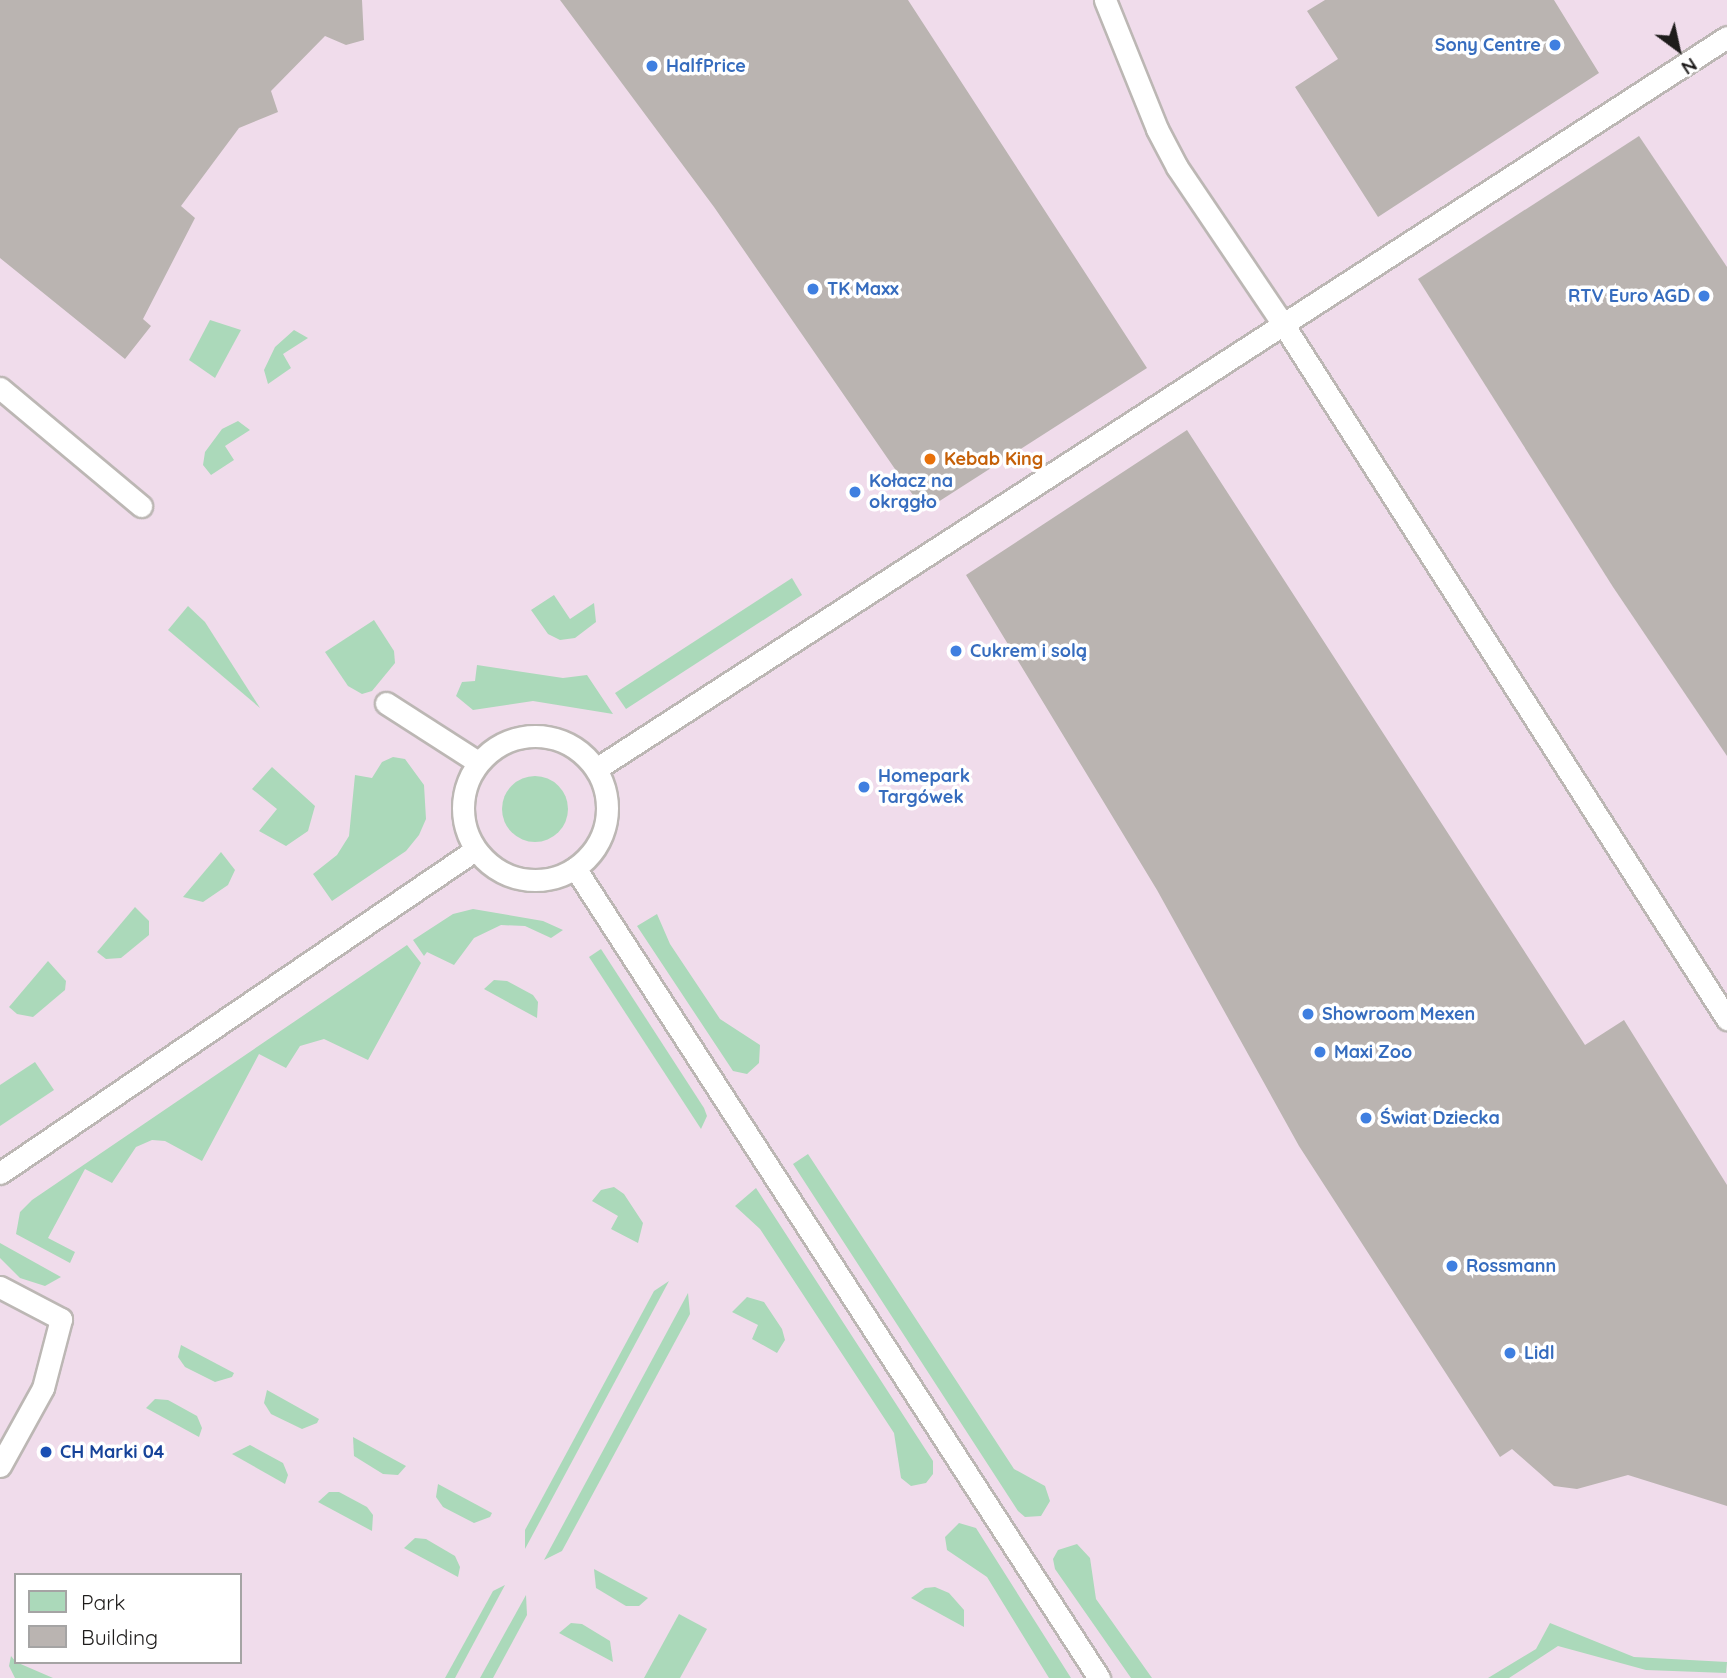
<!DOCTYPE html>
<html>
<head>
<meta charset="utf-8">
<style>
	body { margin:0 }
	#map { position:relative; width:1727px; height:1678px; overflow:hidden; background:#f1ebe8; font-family:Quicksand,sans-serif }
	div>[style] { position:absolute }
	.commercial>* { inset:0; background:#f0dceb }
	.green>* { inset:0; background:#abd9ba }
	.round { border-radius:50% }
	.building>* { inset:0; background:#bab4b1 }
	.roads { filter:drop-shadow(2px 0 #bcb7b4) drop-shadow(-2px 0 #bcb7b4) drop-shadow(0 2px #bcb7b4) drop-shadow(0 -2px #bcb7b4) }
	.lane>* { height:21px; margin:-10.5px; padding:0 10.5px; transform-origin:10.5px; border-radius:10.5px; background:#fff }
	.lane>.ring { margin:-10.5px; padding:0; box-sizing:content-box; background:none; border:21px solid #fff; border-radius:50% }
	.dots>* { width:19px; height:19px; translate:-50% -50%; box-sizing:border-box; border:4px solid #fff; border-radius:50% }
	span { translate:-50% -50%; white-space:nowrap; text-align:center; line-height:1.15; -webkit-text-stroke:7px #fff; paint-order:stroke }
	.shop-label { font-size:18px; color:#366cbe; font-weight:700 }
	.right { translate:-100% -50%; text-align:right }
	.left { translate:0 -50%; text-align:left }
	.food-label { font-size:18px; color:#c56008; font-weight:700 }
	.transit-label { font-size:18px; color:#164399; font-weight:700 }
	.legend { position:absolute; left:14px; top:1573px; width:228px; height:91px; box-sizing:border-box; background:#fff; border:2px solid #a5a4a4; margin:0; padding:9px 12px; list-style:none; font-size:21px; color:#1e1c1b }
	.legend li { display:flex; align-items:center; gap:14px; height:35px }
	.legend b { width:35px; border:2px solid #a5a4a4 }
	.north { position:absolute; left:1643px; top:14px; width:70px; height:70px; -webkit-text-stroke:5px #fff; paint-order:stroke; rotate:147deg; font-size:19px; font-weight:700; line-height:28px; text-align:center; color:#1e1c1b }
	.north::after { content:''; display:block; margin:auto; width:24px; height:32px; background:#1e1c1b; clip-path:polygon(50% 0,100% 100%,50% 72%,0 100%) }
</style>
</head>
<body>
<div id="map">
	<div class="commercial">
		<div style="clip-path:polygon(evenodd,0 0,1727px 0,1727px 1678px,0 1678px,0 0,16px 1575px,240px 1575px,240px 1662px,16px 1662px,16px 1575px)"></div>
	</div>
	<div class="green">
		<div style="clip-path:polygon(210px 320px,241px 330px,215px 378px,189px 360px)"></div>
		<div style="clip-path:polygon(294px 330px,308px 338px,283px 354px,291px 368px,268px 384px,264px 370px,275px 347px)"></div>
		<div style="clip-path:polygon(238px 421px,250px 430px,225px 446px,234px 460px,211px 475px,203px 465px,205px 452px,222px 429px)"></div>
		<div style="clip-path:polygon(792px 578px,802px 595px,626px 709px,615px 693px)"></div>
		<div style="clip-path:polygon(554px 595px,570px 619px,594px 603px,596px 622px,575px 638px,560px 640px,548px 634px,531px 610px)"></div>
		<div style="clip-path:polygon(188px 606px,205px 622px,260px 708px,168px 630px)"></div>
		<div style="clip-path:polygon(374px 620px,394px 651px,395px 663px,372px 691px,362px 694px,348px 686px,325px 652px)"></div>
		<div style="clip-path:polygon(477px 665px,563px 678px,587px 675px,613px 714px,533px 701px,473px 710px,456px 696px,462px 682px,475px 681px)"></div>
		<div style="clip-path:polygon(393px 757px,405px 759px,424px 785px,426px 819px,419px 835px,406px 851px,332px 901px,313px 874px,337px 855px,349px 836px,355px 775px,372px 778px,382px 762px)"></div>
		<div style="clip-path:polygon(272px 767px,315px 806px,308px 831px,286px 846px,259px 831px,277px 809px,252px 789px)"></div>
		<div class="round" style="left:502px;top:776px;width:66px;height:66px"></div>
		<div style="clip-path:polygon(221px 852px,235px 870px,228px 885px,203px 902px,183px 897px)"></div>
		<div style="clip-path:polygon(135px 907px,149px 921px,149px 935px,121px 958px,106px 959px,97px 952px)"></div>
		<div style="clip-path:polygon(473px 909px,543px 921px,563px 930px,551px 938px,525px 926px,501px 925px,474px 938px,454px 965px,427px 952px,424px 956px,413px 940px,453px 914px)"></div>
		<div style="clip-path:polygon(657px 914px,670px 944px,720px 1019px,760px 1045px,759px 1063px,747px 1074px,733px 1071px,637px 926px)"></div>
		<div style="clip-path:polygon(407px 945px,421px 963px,368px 1060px,324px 1039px,300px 1046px,286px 1068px,259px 1054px,202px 1161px,165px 1141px,152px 1140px,136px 1147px,112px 1183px,85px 1169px,48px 1238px,75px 1252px,70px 1263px,16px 1234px,20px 1212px,32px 1200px)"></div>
		<div style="clip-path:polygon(601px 949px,704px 1108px,707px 1116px,701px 1129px,589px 957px)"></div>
		<div style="clip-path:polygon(48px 961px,66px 981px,65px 990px,33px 1017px,17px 1014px,9px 1007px)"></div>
		<div style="clip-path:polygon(494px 980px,507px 981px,533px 995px,538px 1002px,537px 1018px,484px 989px)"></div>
		<div style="clip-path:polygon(35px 1062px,54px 1090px,0 1126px,0 1085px)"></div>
		<div style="clip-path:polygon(808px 1154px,1014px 1469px,1045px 1486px,1050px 1501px,1041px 1516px,1025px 1517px,1018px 1511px,793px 1164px)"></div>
		<div style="clip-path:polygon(614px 1187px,624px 1194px,643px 1223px,638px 1243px,611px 1229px,618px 1216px,592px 1201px,601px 1190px)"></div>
		<div style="clip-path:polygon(756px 1188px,933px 1461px,933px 1474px,926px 1483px,911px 1486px,901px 1478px,894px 1433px,760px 1229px,735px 1206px)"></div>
		<div style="clip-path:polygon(0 1243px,61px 1277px,45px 1286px,20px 1278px,0 1258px)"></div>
		<div style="clip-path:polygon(669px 1281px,525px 1549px,525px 1530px,654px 1291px)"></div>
		<div style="clip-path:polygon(688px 1293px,690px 1314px,562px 1551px,544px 1560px)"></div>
		<div style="clip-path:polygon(747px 1297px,764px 1302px,782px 1329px,785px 1340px,777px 1353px,752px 1339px,758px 1325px,732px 1312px)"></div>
		<div style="clip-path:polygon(181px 1345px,234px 1373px,232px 1377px,215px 1382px,185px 1367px,178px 1357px)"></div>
		<div style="clip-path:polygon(267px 1390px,319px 1419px,317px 1423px,302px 1429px,271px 1414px,264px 1403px)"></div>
		<div style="clip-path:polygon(155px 1399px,168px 1400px,197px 1416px,202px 1428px,199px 1437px,146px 1408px)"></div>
		<div style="clip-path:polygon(353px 1437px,406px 1466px,398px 1475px,383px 1474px,354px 1456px)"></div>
		<div style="clip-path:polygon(250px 1445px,283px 1463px,288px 1475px,285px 1484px,232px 1454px)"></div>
		<div style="clip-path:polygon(438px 1484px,492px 1513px,490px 1517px,474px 1523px,443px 1507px,436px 1497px)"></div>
		<div style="clip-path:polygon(329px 1492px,339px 1492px,367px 1507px,373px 1515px,372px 1531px,318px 1502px)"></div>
		<div style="clip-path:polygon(959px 1523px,976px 1528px,1071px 1678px,1049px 1678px,987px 1577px,947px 1550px,945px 1537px)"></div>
		<div style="clip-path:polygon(415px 1538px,426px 1539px,455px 1556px,460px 1567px,458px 1577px,404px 1548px)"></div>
		<div style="clip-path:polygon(1077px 1544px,1090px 1558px,1096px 1599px,1152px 1678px,1131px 1678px,1055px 1569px,1053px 1559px,1058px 1550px)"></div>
		<div style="clip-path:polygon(594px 1569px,648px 1598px,639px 1606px,626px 1606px,596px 1588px)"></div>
		<div style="clip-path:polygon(505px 1585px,455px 1678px,445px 1678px,493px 1591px)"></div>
		<div style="clip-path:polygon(935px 1587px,949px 1593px,964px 1610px,964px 1627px,911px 1598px,925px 1588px)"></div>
		<div style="clip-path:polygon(526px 1595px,527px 1615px,493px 1678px,480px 1678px)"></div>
		<div style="clip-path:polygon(679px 1614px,707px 1629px,680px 1678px,644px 1678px)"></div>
		<div style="clip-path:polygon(571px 1623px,582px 1624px,610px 1641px,613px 1662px,559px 1633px)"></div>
		<div style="clip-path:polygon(1550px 1623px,1634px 1657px,1727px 1662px,1726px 1673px,1646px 1670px,1558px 1646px,1509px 1678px,1488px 1678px,1536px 1649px)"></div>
		<div style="clip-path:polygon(11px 1656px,16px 1662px,53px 1678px,15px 1678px,9px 1666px)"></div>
	</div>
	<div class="building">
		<div style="clip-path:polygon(0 0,362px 0,364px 40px,346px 45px,325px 36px,271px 91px,278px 112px,239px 128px,181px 206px,195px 218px,143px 319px,151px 326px,125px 359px,0 258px)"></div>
		<div style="clip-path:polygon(560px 0,908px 0,1147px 368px,924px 511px,714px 207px)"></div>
		<div style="clip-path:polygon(1325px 0,1554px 0,1599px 73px,1378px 217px,1295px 87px,1338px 59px,1307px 11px)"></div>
		<div style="clip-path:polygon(1639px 136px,1727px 267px,1727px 756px,1613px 587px,1418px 279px)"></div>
		<div style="clip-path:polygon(1187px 430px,1585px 1045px,1624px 1020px,1727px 1185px,1727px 1506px,1628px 1475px,1577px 1489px,1554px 1486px,1512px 1449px,1500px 1457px,1299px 1146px,1157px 890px,966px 575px)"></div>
	</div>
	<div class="roads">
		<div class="lane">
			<div style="left:1105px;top:0;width:139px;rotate:68deg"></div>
			<div style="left:1157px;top:129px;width:43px;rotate:62.2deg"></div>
			<div style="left:1177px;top:167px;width:189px;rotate:56deg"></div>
			<div style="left:1283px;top:324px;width:825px;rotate:57.43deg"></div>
			<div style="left:0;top:388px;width:184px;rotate:39.9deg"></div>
			<div style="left:386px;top:703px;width:109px;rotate:32.7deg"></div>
			<div class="ring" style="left:463px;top:736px;width:123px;height:123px"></div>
			<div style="left:596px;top:769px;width:1347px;rotate:-32.91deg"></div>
			<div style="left:575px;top:868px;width:965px;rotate:57.1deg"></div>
			<div style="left:0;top:1173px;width:574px;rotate:-34.22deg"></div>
			<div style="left:0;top:1287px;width:69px;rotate:27.7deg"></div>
			<div style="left:61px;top:1319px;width:71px;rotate:104.6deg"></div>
			<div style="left:43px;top:1388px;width:89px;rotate:118.9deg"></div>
		</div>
	</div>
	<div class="dots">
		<div style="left:1555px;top:45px;background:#3f7fe0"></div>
		<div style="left:652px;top:66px;background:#3f7fe0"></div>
		<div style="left:813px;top:289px;background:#3f7fe0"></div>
		<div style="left:1704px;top:296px;background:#3f7fe0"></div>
		<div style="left:930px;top:459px;background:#e8710a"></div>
		<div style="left:855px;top:492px;background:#3f7fe0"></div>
		<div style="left:956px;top:651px;background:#3f7fe0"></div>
		<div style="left:864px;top:787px;background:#3f7fe0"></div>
		<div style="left:1308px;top:1014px;background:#3f7fe0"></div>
		<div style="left:1320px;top:1052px;background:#3f7fe0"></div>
		<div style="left:1366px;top:1118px;background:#3f7fe0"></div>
		<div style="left:1452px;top:1266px;background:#3f7fe0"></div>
		<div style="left:1510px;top:1353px;background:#3f7fe0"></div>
		<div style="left:46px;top:1452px;background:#1a4fb4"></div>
	</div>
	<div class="shop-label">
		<span class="right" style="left:1541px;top:45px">Sony Centre</span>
		<span class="left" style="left:666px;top:66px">HalfPrice</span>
		<span class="left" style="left:827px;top:289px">TK Maxx</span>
		<span class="right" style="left:1690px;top:296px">RTV Euro AGD</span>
		<span class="left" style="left:869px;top:492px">Kołacz na<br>okrągło</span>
		<span class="left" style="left:970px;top:651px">Cukrem i solą</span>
		<span class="left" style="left:878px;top:787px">Homepark<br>Targówek</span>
		<span class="left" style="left:1322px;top:1014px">Showroom Mexen</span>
		<span class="left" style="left:1334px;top:1052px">Maxi Zoo</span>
		<span class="left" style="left:1380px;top:1118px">Świat Dziecka</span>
		<span class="left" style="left:1466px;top:1266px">Rossmann</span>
		<span class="left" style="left:1524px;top:1353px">Lidl</span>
	</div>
	<div class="food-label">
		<span class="left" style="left:944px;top:459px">Kebab King</span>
	</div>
	<div class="transit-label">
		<span class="left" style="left:60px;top:1452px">CH Marki 04</span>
	</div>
	<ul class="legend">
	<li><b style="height:19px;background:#abd9ba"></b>Park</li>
	<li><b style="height:19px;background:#bab4b1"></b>Building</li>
	</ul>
	<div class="north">N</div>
</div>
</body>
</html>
